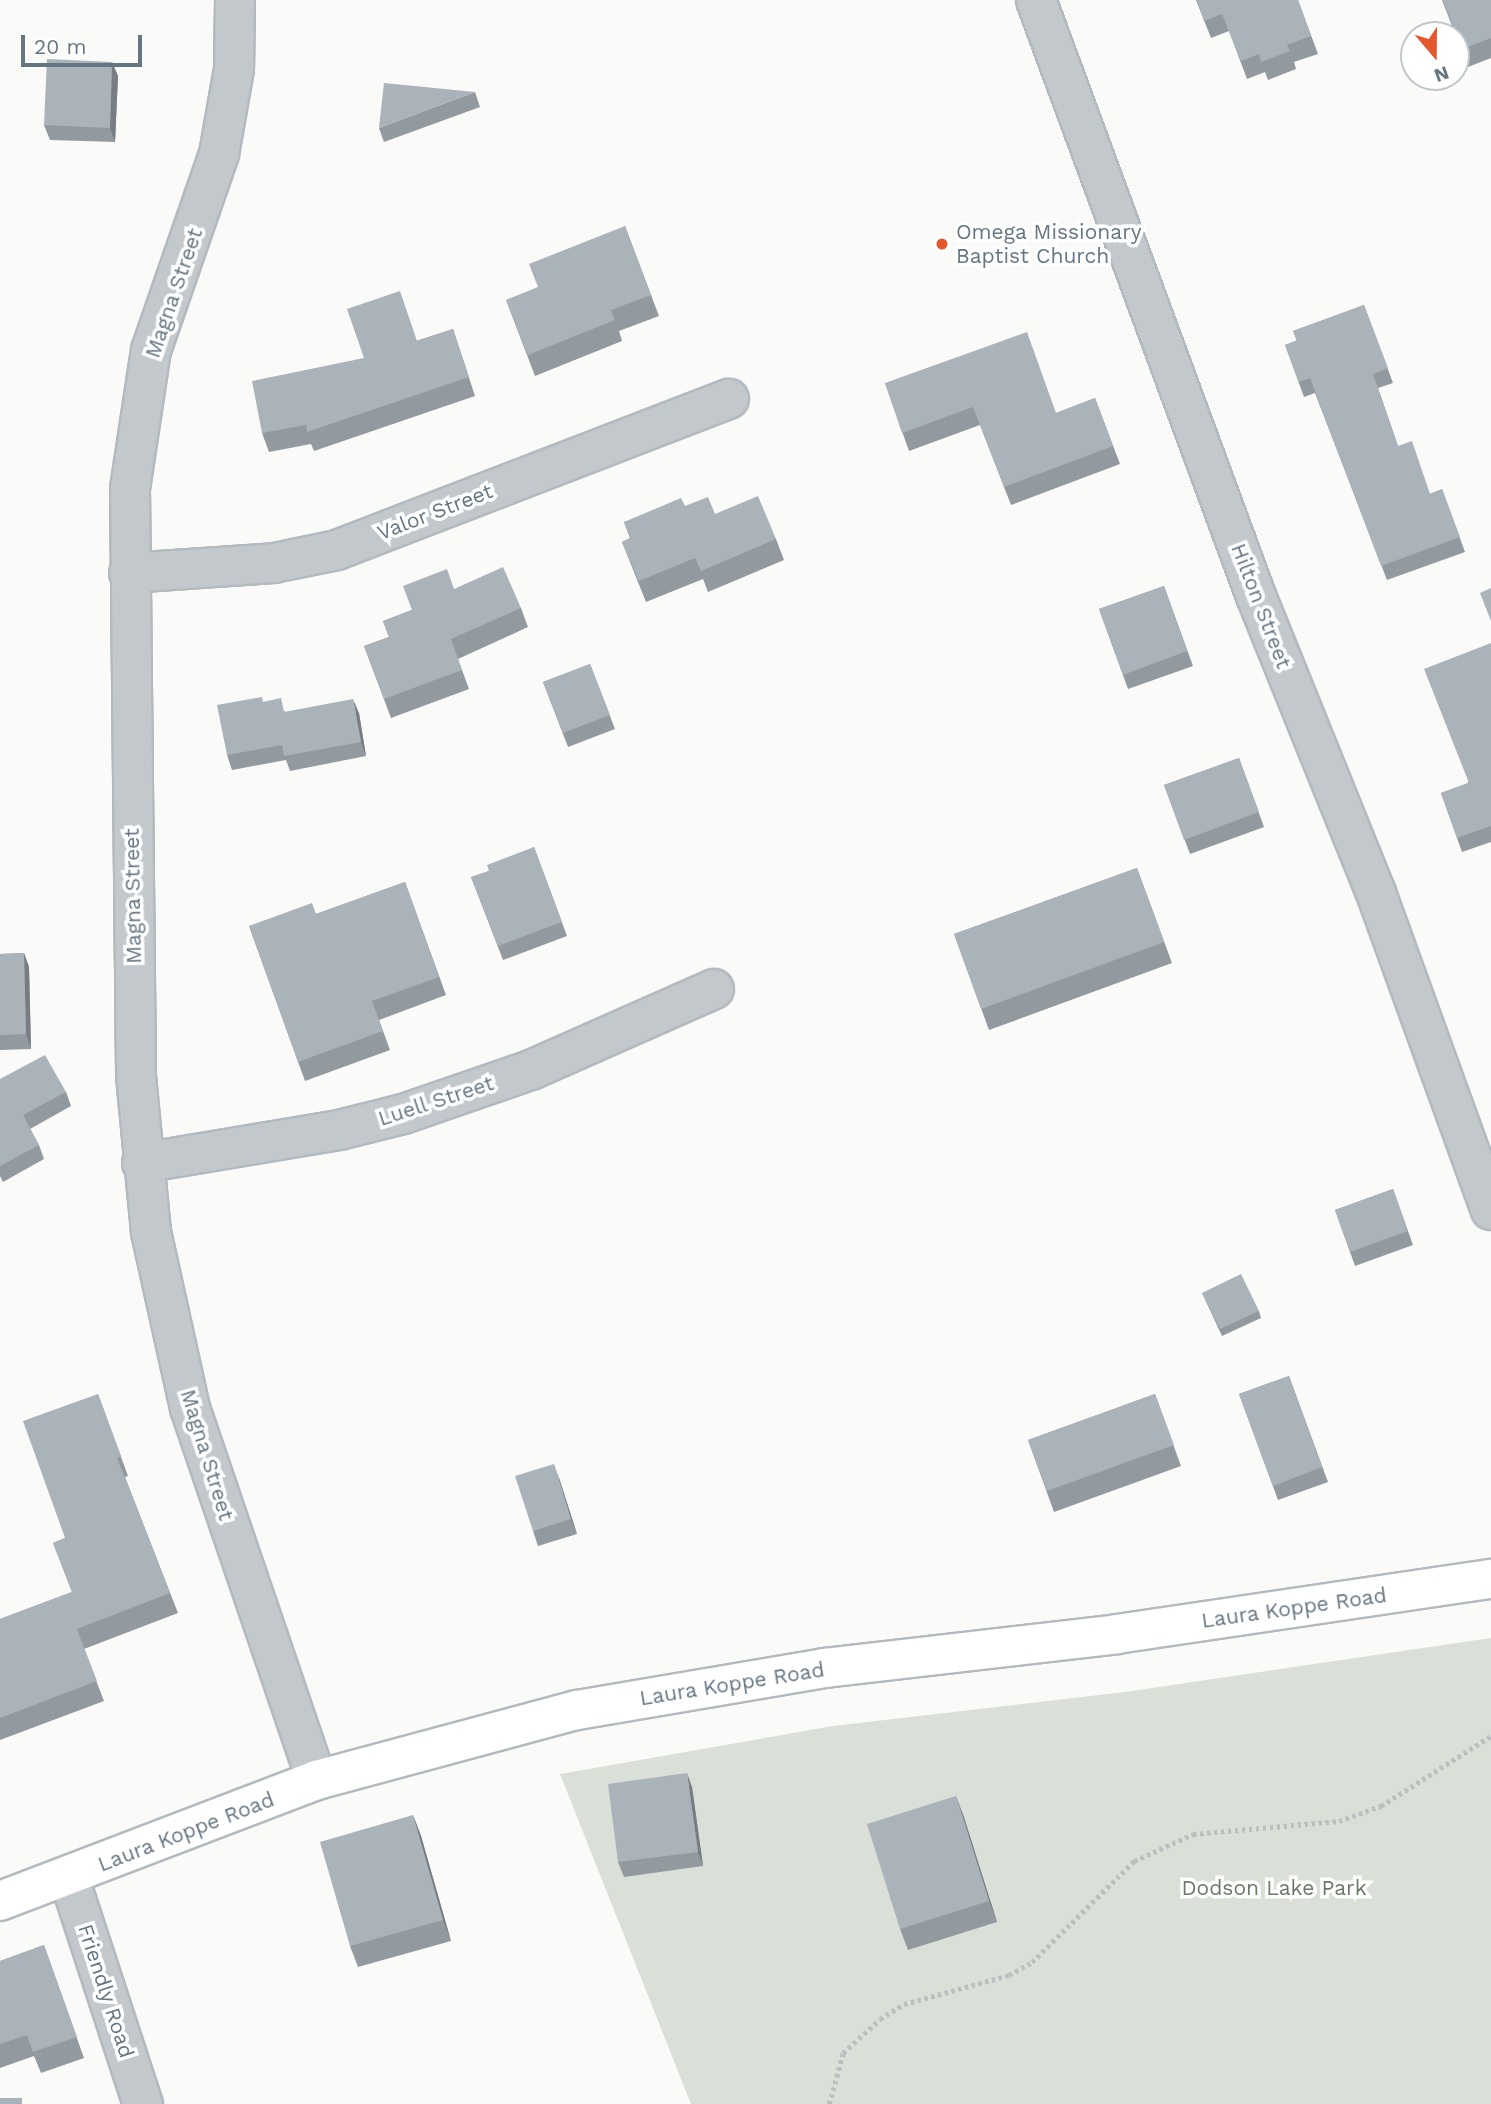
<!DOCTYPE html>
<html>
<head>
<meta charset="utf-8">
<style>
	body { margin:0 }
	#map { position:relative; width:1491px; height:2104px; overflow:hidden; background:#fafaf8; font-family:"Work Sans",sans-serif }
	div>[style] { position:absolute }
	.green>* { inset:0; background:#dadfd7 }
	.path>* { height:4.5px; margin-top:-2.25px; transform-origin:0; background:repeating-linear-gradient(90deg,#bbbfc2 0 3.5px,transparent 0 7px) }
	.roads { filter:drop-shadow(2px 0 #b3babf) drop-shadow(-2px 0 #b3babf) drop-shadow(0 2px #b3babf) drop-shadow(0 -2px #b3babf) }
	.street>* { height:38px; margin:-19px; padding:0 19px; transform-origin:19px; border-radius:19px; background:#c3c8cc }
	.secondary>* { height:38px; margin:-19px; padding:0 19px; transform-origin:19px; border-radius:19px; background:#fff }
	.wall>* { inset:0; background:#929a9f }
	.shaded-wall>* { inset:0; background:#777d82 }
	.building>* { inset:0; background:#aab3b9 }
	.dots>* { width:19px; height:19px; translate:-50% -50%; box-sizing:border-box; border:4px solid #fff; border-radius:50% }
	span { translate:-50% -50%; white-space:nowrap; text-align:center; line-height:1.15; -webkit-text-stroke:7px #fff; paint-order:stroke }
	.poi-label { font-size:21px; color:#657683 }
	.left { translate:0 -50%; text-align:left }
	.street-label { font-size:21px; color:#657683 }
	.park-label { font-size:21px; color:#687a64 }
	.north { position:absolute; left:1400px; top:21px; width:70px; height:70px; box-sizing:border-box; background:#fff; border:2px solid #c1c8cd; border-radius:50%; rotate:160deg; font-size:19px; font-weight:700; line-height:28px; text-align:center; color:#657683 }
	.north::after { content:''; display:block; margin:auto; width:24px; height:32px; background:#e4572e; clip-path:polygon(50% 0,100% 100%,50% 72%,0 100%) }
	.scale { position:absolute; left:21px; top:35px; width:121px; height:32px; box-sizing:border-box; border:4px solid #657683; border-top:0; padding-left:9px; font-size:21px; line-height:24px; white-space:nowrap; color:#657683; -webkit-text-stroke:5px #fff; paint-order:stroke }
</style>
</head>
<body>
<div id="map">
	<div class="green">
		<div style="clip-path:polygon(1491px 1638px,1491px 2104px,691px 2104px,560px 1774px,833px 1726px,1125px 1692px)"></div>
	</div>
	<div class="path">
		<div style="left:829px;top:2104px;width:53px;rotate:-74.6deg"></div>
		<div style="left:843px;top:2053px;width:50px;rotate:-42.6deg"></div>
		<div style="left:880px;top:2019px;width:28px;rotate:-32deg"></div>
		<div style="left:904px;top:2004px;width:109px;rotate:-15.4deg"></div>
		<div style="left:1009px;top:1975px;width:26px;rotate:-29deg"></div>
		<div style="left:1032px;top:1962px;width:144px;rotate:-44.7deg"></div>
		<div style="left:1134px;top:1861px;width:65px;rotate:-24.6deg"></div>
		<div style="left:1193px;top:1834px;width:147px;rotate:-5.1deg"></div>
		<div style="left:1339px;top:1821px;width:45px;rotate:-19.7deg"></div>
		<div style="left:1381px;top:1806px;width:130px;rotate:-32.5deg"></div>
	</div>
	<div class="roads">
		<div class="street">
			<div style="left:235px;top:0;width:69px;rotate:90.8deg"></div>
			<div style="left:234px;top:69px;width:86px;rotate:100deg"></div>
			<div style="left:219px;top:154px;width:207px;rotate:109.1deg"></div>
			<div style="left:151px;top:350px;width:141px;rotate:98.6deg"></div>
			<div style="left:130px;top:489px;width:587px;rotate:89.41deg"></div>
			<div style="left:136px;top:1076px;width:157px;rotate:84.5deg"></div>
			<div style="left:151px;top:1232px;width:180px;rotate:77.5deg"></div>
			<div style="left:190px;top:1408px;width:393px;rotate:71.2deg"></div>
			<div style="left:1036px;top:0;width:635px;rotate:69.74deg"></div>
			<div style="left:1256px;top:596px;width:320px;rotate:68deg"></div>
			<div style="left:1376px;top:893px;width:337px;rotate:70.1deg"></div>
			<div style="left:129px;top:573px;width:145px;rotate:-3.9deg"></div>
			<div style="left:274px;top:563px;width:64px;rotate:-11.7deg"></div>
			<div style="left:337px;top:550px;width:420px;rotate:-21.1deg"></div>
			<div style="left:142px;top:1163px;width:200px;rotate:-9.5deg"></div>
			<div style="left:339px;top:1130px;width:66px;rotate:-14deg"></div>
			<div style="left:403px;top:1114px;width:135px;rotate:-19deg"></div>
			<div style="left:531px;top:1070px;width:200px;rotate:-23.9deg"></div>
			<div style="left:69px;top:1878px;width:238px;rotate:71.9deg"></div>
		</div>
		<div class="secondary">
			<div style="left:0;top:1901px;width:339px;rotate:-20.9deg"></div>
			<div style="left:317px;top:1780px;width:269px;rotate:-15.1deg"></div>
			<div style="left:577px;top:1710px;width:252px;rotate:-9.6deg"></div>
			<div style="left:825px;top:1668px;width:294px;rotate:-6.6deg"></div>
			<div style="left:1117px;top:1634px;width:378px;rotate:-8.4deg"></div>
		</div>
	</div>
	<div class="wall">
		<div style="clip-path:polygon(1196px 0,1298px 0,1318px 54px,1294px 62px,1296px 69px,1268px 80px,1265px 72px,1247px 79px,1229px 31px,1211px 38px)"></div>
		<div style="clip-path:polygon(1442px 0,1491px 0,1491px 58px,1468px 67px)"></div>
		<div style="clip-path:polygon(112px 62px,118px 76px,115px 142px,50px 140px,44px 125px)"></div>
		<div style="clip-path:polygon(475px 92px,480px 107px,384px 142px,379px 128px)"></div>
		<div style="clip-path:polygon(625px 226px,659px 316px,619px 331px,622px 341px,535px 376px,506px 300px,538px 288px)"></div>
		<div style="clip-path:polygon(1364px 305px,1393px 383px,1378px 388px,1398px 446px,1430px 494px,1442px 489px,1465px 552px,1387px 580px,1315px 393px,1304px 397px,1285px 345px,1297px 341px,1293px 331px)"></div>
		<div style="clip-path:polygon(453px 329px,475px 396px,314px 451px,311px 444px,269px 452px,262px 433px,364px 358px)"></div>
		<div style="clip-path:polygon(885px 383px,1056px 413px,1095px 398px,1120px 464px,1011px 505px,980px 425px,909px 451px)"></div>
		<div style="clip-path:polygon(685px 506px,715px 514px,776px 539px,784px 560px,708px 592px,703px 579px,646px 602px,622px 542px,630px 538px,624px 522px)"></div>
		<div style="clip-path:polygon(1164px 586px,1193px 666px,1128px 689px,1099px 609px)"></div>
		<div style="clip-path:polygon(454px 589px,521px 608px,528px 627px,458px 659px,469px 689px,391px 718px,364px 646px,389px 637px,383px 621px,412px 610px)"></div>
		<div style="clip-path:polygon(1491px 643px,1491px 842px,1462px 852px,1441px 793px,1468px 783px)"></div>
		<div style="clip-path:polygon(590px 664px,615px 729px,568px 747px,543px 682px)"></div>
		<div style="clip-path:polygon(264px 702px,286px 712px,359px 713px,366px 756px,290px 771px,286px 760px,232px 770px,227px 755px)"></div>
		<div style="clip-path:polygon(1239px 758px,1264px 827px,1190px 854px,1164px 785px)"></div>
		<div style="clip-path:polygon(534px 847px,567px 936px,503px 960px,471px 877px,489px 871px)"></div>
		<div style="clip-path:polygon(1137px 868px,1172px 963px,989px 1030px,954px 934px)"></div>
		<div style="clip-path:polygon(405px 882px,446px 995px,379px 1020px,390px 1050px,305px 1081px,249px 926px,316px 914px)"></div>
		<div style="clip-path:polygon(24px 953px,29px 967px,31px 1049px,0 1050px,0 954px)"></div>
		<div style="clip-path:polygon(0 1079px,66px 1092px,71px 1106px,30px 1129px,39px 1145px,44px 1159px,3px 1182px,0 1176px)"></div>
		<div style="clip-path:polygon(1393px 1189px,1413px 1245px,1355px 1266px,1335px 1210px)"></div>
		<div style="clip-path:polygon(1202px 1293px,1259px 1311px,1261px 1318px,1222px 1336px)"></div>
		<div style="clip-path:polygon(1289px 1376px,1328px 1482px,1278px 1500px,1239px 1394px)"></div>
		<div style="clip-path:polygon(98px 1394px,128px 1476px,125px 1477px,178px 1613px,84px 1649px,104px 1701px,0 1740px,0 1619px,72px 1592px,53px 1543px,65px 1538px)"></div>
		<div style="clip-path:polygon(1155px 1394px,1181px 1466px,1054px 1512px,1028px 1440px)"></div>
		<div style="clip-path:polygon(559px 1478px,577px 1534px,538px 1546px,533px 1531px)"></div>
		<div style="clip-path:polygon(692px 1787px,703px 1866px,624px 1877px,618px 1862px)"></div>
		<div style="clip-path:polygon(956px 1796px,997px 1922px,908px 1950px,900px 1929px)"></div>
		<div style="clip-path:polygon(413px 1815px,421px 1836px,451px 1941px,358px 1967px,350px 1946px)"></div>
		<div style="clip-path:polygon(44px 1945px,84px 2058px,41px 2073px,34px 2056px,0 2068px,0 1961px)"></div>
	</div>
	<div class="shaded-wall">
		<div style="clip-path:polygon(112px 62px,118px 76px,115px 142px,110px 128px)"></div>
		<div style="clip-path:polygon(353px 699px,359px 713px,366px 756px,361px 742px)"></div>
		<div style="clip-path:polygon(24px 953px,29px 967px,31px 1049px,26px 1034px)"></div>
		<div style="clip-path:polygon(554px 1464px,559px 1478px,577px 1534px,571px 1519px)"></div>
		<div style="clip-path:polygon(687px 1773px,692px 1787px,703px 1866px,698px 1852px)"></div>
		<div style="clip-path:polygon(956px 1796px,964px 1817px,997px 1922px,989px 1901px)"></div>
		<div style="clip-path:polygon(413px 1815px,421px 1836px,451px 1941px,443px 1920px)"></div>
	</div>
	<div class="building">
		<div style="clip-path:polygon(1197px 0,1298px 0,1311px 36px,1287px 45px,1290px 51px,1261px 62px,1259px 54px,1241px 61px,1222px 14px,1204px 21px)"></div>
		<div style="clip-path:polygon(1443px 0,1491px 0,1491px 38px,1462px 49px)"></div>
		<div style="clip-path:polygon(47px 59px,112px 62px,110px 128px,44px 125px)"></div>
		<div style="clip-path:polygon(384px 83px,475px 92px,379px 128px)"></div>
		<div style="clip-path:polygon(625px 226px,651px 295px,611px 310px,615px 320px,528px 355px,506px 300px,538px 287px,529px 264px)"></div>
		<div style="clip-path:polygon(400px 291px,417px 341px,453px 329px,469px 377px,307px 432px,306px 425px,262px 433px,252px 381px,364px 358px,347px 309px)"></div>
		<div style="clip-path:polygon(1364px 305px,1388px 368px,1373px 374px,1398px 446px,1412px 441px,1430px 494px,1442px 489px,1460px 537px,1381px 566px,1310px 378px,1299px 382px,1285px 345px,1297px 340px,1293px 331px)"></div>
		<div style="clip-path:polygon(1027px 332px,1056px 413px,1095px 398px,1113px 446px,1004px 487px,973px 407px,902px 433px,885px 383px)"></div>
		<div style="clip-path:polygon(758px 496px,776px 539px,701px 571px,695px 558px,639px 581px,622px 542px,631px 538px,624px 522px,681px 498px,685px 506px,708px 497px,715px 514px)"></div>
		<div style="clip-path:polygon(503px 567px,521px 608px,451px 639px,462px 670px,384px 699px,364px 646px,389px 637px,383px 621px,412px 610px,403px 586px,447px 569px,454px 589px)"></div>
		<div style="clip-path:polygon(1164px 586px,1187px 651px,1123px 675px,1099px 609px)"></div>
		<div style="clip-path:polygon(1491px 588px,1491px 621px,1480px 593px)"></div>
		<div style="clip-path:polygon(1491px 643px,1491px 826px,1457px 838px,1441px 793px,1469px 783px,1424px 669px)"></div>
		<div style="clip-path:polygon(590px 664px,610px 715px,563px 733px,543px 682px)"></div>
		<div style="clip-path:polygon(262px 697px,263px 702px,281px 698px,284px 712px,353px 699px,361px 742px,284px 756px,282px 745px,227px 755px,217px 705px)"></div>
		<div style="clip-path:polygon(1239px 758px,1259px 812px,1184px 840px,1164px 785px)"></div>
		<div style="clip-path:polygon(534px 847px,562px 922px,498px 946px,471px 877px,489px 871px,487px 865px)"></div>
		<div style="clip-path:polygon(1137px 868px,1164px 942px,981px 1009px,954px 934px)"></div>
		<div style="clip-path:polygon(405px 882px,439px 977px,372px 1001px,383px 1031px,298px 1062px,249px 926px,312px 903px,316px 914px)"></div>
		<div style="clip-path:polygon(24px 953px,26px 1034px,0 1035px,0 954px)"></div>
		<div style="clip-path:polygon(45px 1055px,66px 1092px,23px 1115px,39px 1145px,0 1166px,0 1079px)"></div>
		<div style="clip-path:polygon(1393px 1189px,1408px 1231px,1350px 1252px,1335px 1210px)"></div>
		<div style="clip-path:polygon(1241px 1274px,1259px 1311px,1220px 1329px,1202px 1293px)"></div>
		<div style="clip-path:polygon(1289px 1376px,1322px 1467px,1273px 1486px,1239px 1394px)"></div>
		<div style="clip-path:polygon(98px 1394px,121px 1456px,117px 1458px,170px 1593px,77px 1629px,97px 1681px,0 1718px,0 1619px,72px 1592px,53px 1543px,65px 1538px,23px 1421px)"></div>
		<div style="clip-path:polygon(1155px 1394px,1174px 1445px,1047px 1491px,1028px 1440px)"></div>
		<div style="clip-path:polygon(554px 1464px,571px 1519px,533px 1531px,515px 1476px)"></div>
		<div style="clip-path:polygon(687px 1773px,698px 1852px,618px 1862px,608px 1784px)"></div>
		<div style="clip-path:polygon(956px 1796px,989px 1901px,900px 1929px,867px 1824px)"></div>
		<div style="clip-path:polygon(413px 1815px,443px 1920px,350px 1946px,320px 1842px)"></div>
		<div style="clip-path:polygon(44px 1945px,77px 2037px,33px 2052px,27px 2035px,0 2044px,0 1961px)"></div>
		<div style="clip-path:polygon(0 2098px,22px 2098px,22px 2104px,0 2104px)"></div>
	</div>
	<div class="dots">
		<div style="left:942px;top:244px;background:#e4572e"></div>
	</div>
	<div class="poi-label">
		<span class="left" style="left:956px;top:244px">Omega Missionary<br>Baptist Church</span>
	</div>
	<div class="street-label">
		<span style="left:174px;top:293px;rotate:-71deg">Magna Street</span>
		<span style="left:435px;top:512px;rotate:-21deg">Valor Street</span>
		<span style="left:1261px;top:606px;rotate:69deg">Hilton Street</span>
		<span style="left:133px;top:896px;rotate:-91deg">Magna Street</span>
		<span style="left:436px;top:1101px;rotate:-18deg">Luell Street</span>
		<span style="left:207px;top:1455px;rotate:73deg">Magna Street</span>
		<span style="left:1294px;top:1608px;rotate:-8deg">Laura Koppe Road</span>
		<span style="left:732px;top:1684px;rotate:-9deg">Laura Koppe Road</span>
		<span style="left:186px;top:1832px;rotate:-21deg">Laura Koppe Road</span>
		<span style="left:106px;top:1991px;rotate:72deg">Friendly Road</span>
	</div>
	<div class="park-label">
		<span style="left:1274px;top:1888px">Dodson Lake Park</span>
	</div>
	<div class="north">N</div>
	<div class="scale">20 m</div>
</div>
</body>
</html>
